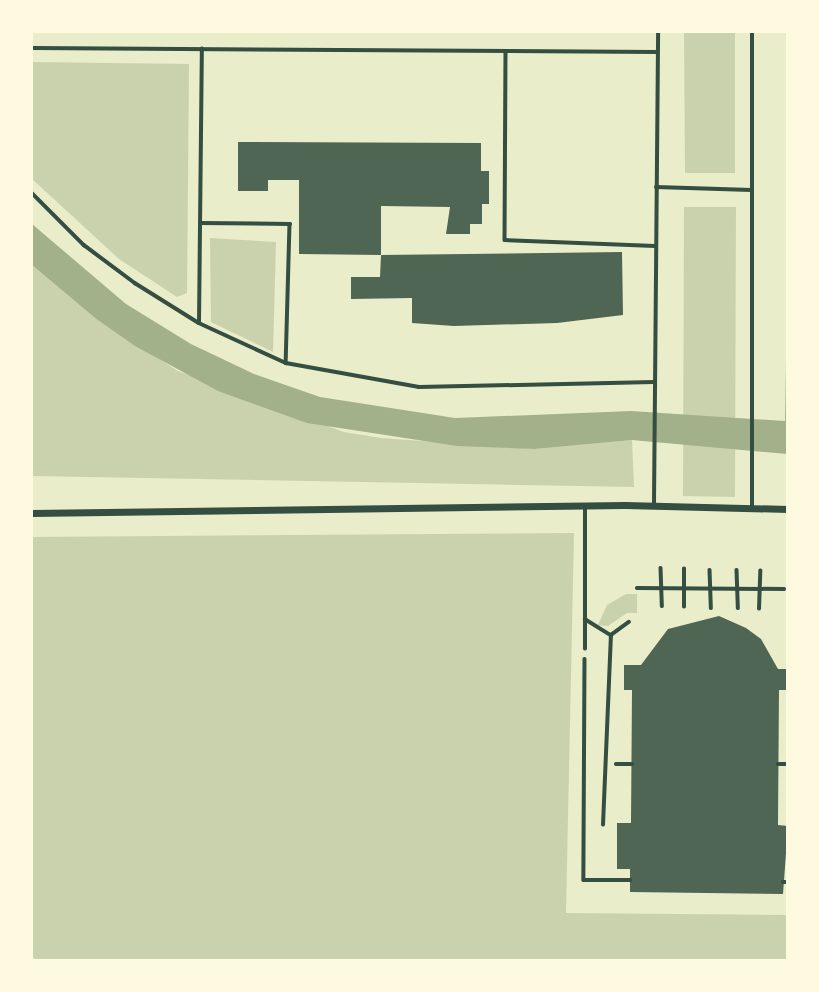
<!DOCTYPE html>
<html>
<head>
<meta charset="utf-8">
<style>
	body { margin:0 }
	#map { position:relative; width:819px; height:992px; overflow:hidden; background:#e9edc9; font-family:"DM Sans",sans-serif }
	div>[style] { position:absolute }
	.green>* { inset:0; background:#cad2ad }
	.water>* { inset:0; background:#a3b18a }
	.building>* { inset:0; background:#4f6655 }
	.path>* { height:3.5px; margin:-1.75px; padding:0 1.75px; transform-origin:1.75px; border-radius:1.75px; background:#344e41 }
	.service>* { height:3.5px; margin:-1.75px; padding:0 1.75px; transform-origin:1.75px; border-radius:1.75px; background:#344e41 }
	.minor>* { height:7px; margin:-3.5px; padding:0 3.5px; transform-origin:3.5px; border-radius:3.5px; background:#344e41 }
	span { translate:-50% -50%; white-space:nowrap; text-align:center; line-height:1.15; -webkit-text-stroke:7px #fefae0; paint-order:stroke }
	.frame { position:absolute; inset:0; border:33px solid #fefae0; pointer-events:none }
</style>
</head>
<body>
<div id="map">
	<div class="green">
		<div style="clip-path:polygon(684px 32px,735px 32px,735px 173px,685px 173px)"></div>
		<div style="clip-path:polygon(32px 62px,189px 64px,187px 293px,177px 297px,119px 259px,32px 179px)"></div>
		<div style="clip-path:polygon(684px 207px,736px 207px,735px 497px,683px 496px)"></div>
		<div style="clip-path:polygon(210px 238px,276px 242px,273px 352px,211px 322px)"></div>
		<div style="clip-path:polygon(32px 265px,95px 318px,178px 371px,344px 432px,381px 438px,535px 449px,632px 440px,634px 487px,32px 476px)"></div>
		<div style="clip-path:polygon(574px 533px,566px 913px,787px 915px,787px 960px,36px 960px,32px 957px,32px 537px)"></div>
		<div style="clip-path:polygon(626px 594px,637px 594px,637px 613px,627px 613px,608px 626px,598px 625px,607px 605px)"></div>
	</div>
	<div class="water">
		<div style="clip-path:polygon(32px 224px,126px 304px,191px 344px,254px 374px,320px 397px,455px 418px,631px 411px,785px 421px,787px 305px,787px 454px,632px 440px,535px 449px,457px 446px,307px 423px,218px 391px,135px 346px,95px 318px,32px 265px)"></div>
	</div>
	<div class="building">
		<div style="clip-path:polygon(238px 142px,481px 143px,481px 171px,489px 171px,489px 204px,482px 204px,482px 224px,470px 224px,470px 234px,446px 234px,450px 207px,381px 206px,381px 255px,299px 254px,299px 180px,268px 180px,268px 191px,238px 191px)"></div>
		<div style="clip-path:polygon(622px 252px,623px 315px,557px 323px,454px 326px,412px 323px,412px 298px,351px 299px,351px 277px,380px 277px,381px 255px)"></div>
		<div style="clip-path:polygon(719px 616px,746px 628px,761px 639px,778px 669px,788px 669px,788px 690px,779px 690px,778px 825px,788px 826px,783px 894px,630px 892px,630px 869px,617px 869px,617px 823px,631px 823px,632px 690px,624px 690px,624px 665px,641px 665px,668px 629px)"></div>
	</div>
	<div class="path">
		<div style="left:661px;top:568px;width:38px;rotate:88deg"></div>
		<div style="left:710px;top:570px;width:38px;rotate:88deg"></div>
		<div style="left:737px;top:570px;width:38px;rotate:88deg"></div>
		<div style="left:637px;top:588px;width:147px;rotate:0.4deg"></div>
		<div style="left:684px;top:607px;width:38px;rotate:-90deg"></div>
		<div style="left:759px;top:609px;width:38px;rotate:-88deg"></div>
		<div style="left:585px;top:659px;width:221px;rotate:90.3deg"></div>
		<div style="left:584px;top:880px;width:46px"></div>
		<div style="left:616px;top:764px;width:16px"></div>
		<div style="left:778px;top:764px;width:10px"></div>
		<div style="left:783px;top:882px;width:5px"></div>
	</div>
	<div class="service">
		<div style="left:32px;top:48px;width:625px;rotate:0.37deg"></div>
		<div style="left:506px;top:51px;width:189px;rotate:90.3deg"></div>
		<div style="left:505px;top:240px;width:150px;rotate:2.3deg"></div>
		<div style="left:656px;top:187px;width:95px;rotate:1.8deg"></div>
		<div style="left:32px;top:193px;width:74px;rotate:45deg"></div>
		<div style="left:84px;top:245px;width:64px;rotate:36.7deg"></div>
		<div style="left:135px;top:283px;width:75px;rotate:32deg"></div>
		<div style="left:199px;top:323px;width:96px;rotate:24.7deg"></div>
		<div style="left:286px;top:363px;width:135px;rotate:10.2deg"></div>
		<div style="left:419px;top:387px;width:235px;rotate:-1.2deg"></div>
		<div style="left:200px;top:223px;width:90px;rotate:0.6deg"></div>
		<div style="left:290px;top:224px;width:139px;rotate:91.6deg"></div>
		<div style="left:199px;top:323px;width:274px;rotate:-89.4deg"></div>
		<div style="left:654px;top:504px;width:472px;rotate:-89.5deg"></div>
		<div style="left:752px;top:506px;width:474px;rotate:-90deg"></div>
		<div style="left:585px;top:619px;width:31px;rotate:32deg"></div>
		<div style="left:611px;top:635px;width:22px;rotate:-36deg"></div>
		<div style="left:585px;top:649px;width:142px;rotate:-90deg"></div>
		<div style="left:603px;top:825px;width:190px;rotate:-87.6deg"></div>
	</div>
	<div class="minor">
		<div style="left:32px;top:513px;width:593px;rotate:-0.77deg"></div>
		<div style="left:625px;top:505px;width:163px;rotate:1.4deg"></div>
	</div>
	<div class="frame"></div>
</div>
</body>
</html>
